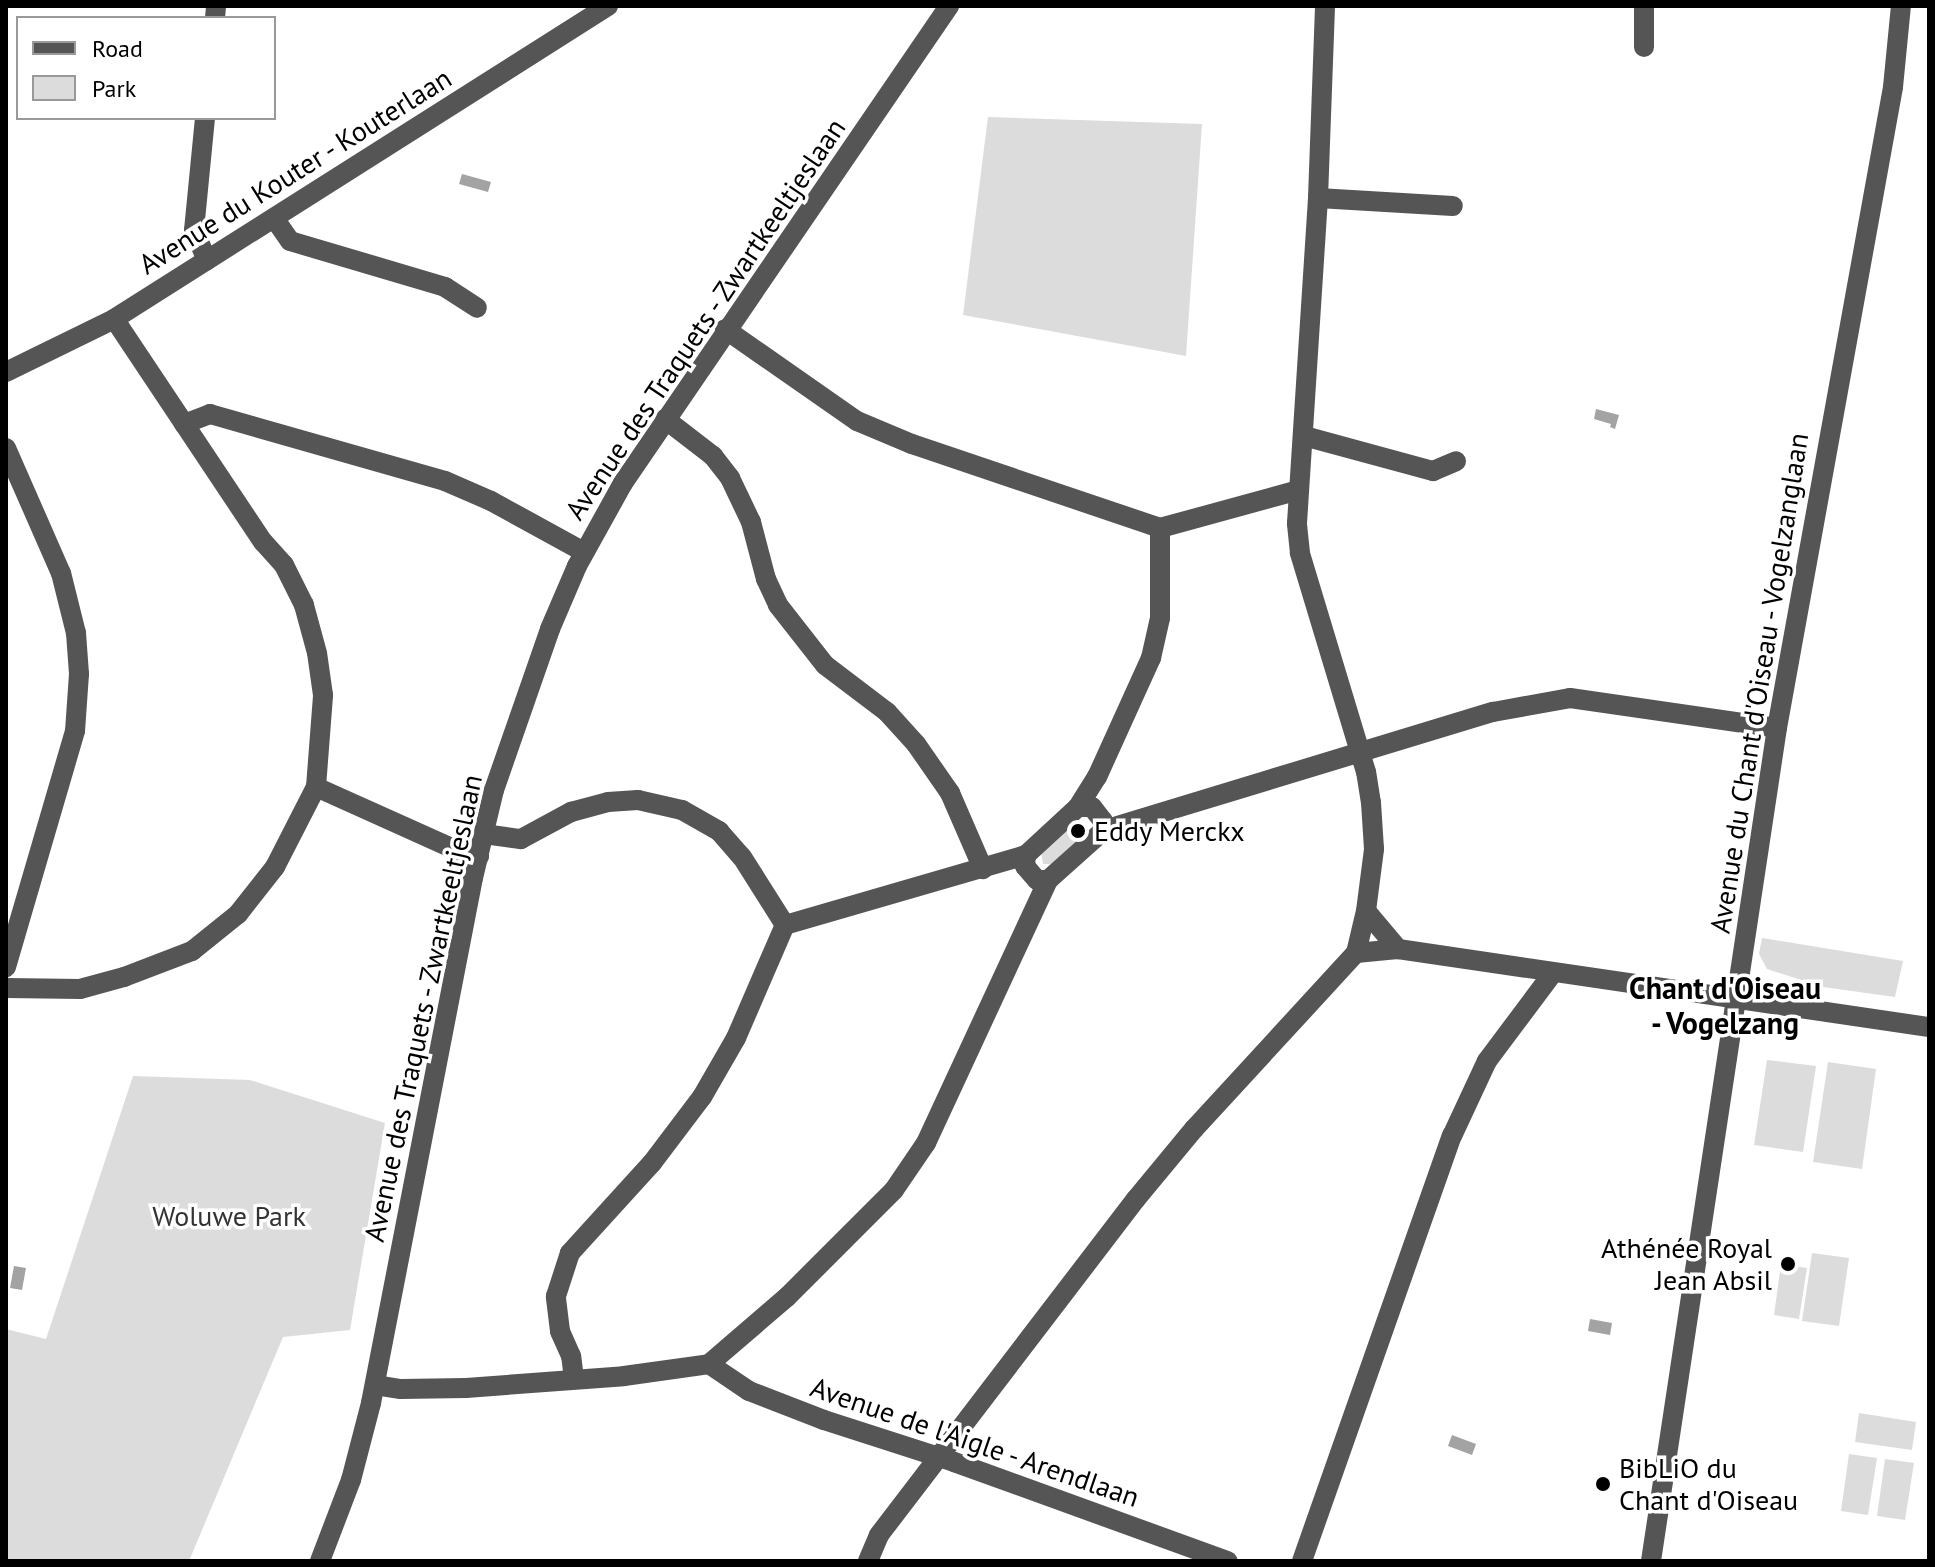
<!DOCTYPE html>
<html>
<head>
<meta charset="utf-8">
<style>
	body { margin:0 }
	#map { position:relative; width:1935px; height:1567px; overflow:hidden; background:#fff; font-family:"PT Sans",sans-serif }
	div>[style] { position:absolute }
	.green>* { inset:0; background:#dcdcdc }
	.water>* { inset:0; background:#a3a3a3 }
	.minor>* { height:20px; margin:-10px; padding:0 10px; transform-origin:10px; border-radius:10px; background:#555 }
	.dots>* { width:22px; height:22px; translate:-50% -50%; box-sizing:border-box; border:4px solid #fff; border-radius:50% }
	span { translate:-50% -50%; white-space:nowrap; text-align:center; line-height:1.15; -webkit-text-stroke:7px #fff; paint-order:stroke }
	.street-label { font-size:28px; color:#000 }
	.poi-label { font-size:28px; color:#000 }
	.left { translate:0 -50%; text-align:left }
	.right { translate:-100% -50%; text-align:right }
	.park-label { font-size:28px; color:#333 }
	.neighbourhood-label { font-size:30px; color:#000; font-weight:700 }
	.frame { position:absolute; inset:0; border:8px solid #000; pointer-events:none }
	.legend { position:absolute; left:16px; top:16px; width:260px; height:104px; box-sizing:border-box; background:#fff; border:2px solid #999; margin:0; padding:10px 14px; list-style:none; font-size:24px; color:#000 }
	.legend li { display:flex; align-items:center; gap:16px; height:40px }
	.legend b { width:40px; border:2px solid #999 }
</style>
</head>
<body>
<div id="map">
	<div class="green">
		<div style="clip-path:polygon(988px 117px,1202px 124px,1186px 356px,963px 315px)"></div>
		<div style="clip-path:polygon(1076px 821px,1086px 826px,1085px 835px,1052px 864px,1043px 864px,1041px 851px)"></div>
		<div style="clip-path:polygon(1762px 938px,1903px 961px,1895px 997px,1823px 987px,1767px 969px,1759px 954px)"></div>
		<div style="clip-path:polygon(1767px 1060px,1816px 1066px,1803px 1152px,1754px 1145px)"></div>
		<div style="clip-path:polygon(1828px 1062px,1876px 1069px,1862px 1169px,1813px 1162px)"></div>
		<div style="clip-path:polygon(133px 1076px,250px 1080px,385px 1123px,350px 1330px,283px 1337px,189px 1561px,6px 1561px,6px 1329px,46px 1339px)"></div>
		<div style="clip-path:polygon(1812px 1253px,1849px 1258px,1839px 1326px,1802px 1321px)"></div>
		<div style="clip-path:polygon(1781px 1264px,1807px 1268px,1799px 1319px,1774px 1315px)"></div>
		<div style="clip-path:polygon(1859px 1413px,1916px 1422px,1912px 1450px,1855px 1442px)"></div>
		<div style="clip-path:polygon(1849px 1454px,1877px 1458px,1868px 1515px,1841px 1511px)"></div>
		<div style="clip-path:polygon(1885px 1459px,1914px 1463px,1905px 1520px,1877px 1516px)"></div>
	</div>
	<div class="water">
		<div style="clip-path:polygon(462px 174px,491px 182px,488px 192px,459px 184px)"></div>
		<div style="clip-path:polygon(1596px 409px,1619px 415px,1615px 429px,1610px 427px,1611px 424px,1594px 419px)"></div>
		<div style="clip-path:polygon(14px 1266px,26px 1268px,22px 1290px,10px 1288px)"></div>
		<div style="clip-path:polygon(1590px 1319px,1612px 1323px,1610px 1335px,1588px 1331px)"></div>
		<div style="clip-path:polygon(1452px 1435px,1476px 1444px,1472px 1455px,1448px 1446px)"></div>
	</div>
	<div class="minor">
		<div style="left:1644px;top:6px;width:41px;rotate:90deg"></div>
		<div style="left:215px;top:18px;width:12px;rotate:-85deg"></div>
		<div style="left:205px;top:118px;width:113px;rotate:95.6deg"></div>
		<div style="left:194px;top:230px;width:33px;rotate:67deg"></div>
		<div style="left:1318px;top:198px;width:135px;rotate:3.4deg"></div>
		<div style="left:274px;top:218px;width:28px;rotate:55deg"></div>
		<div style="left:290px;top:241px;width:162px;rotate:16.5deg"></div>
		<div style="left:445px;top:287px;width:38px;rotate:33deg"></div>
		<div style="left:725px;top:329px;width:161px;rotate:34.9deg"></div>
		<div style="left:857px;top:421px;width:60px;rotate:22.7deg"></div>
		<div style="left:912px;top:444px;width:262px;rotate:18.7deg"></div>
		<div style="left:1160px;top:528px;width:144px;rotate:-15.3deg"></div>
		<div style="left:6px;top:372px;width:120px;rotate:-26.1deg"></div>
		<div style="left:114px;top:319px;width:585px;rotate:-32.36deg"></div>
		<div style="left:665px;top:419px;width:61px;rotate:37.6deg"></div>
		<div style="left:713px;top:456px;width:28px;rotate:52deg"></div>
		<div style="left:730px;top:478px;width:49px;rotate:64.5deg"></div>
		<div style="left:751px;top:522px;width:59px;rotate:75.3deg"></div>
		<div style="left:766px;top:579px;width:29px;rotate:65deg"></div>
		<div style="left:778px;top:605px;width:76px;rotate:51.9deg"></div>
		<div style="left:825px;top:665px;width:78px;rotate:37.2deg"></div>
		<div style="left:887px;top:712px;width:43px;rotate:47.8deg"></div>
		<div style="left:916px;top:744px;width:60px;rotate:55.2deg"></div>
		<div style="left:950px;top:793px;width:83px;rotate:66.5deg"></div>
		<div style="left:184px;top:424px;width:28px;rotate:-21deg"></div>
		<div style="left:210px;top:414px;width:244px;rotate:15.9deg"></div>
		<div style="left:445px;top:481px;width:50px;rotate:23.5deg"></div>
		<div style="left:491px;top:501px;width:106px;rotate:28.7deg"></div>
		<div style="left:1304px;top:436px;width:134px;rotate:15.2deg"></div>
		<div style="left:1433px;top:471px;width:25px;rotate:-23deg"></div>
		<div style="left:6px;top:448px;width:137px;rotate:66.3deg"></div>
		<div style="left:61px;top:573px;width:62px;rotate:76deg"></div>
		<div style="left:76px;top:633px;width:41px;rotate:85.8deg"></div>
		<div style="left:79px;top:674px;width:57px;rotate:94deg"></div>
		<div style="left:75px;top:731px;width:246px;rotate:106.3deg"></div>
		<div style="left:316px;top:787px;width:154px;rotate:24.2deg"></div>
		<div style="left:456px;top:850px;width:24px;rotate:15deg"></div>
		<div style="left:1078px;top:807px;width:36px;rotate:-58deg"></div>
		<div style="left:1097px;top:777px;width:131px;rotate:-65.6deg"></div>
		<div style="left:1151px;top:658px;width:41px;rotate:-77.3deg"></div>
		<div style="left:1160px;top:618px;width:90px;rotate:-90deg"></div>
		<div style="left:1104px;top:830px;width:407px;rotate:-16.9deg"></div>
		<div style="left:1493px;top:712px;width:78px;rotate:-10.3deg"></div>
		<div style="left:1570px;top:698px;width:209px;rotate:8.2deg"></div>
		<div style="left:484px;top:834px;width:37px;rotate:8deg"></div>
		<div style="left:521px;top:839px;width:57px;rotate:-28.4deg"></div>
		<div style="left:571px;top:812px;width:38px;rotate:-15deg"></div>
		<div style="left:608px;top:802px;width:30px;rotate:-4deg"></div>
		<div style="left:638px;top:800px;width:45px;rotate:12.8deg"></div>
		<div style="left:682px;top:810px;width:43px;rotate:29.6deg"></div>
		<div style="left:719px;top:831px;width:35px;rotate:49deg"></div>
		<div style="left:742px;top:857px;width:80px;rotate:57.7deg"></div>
		<div style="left:785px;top:925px;width:251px;rotate:-16.2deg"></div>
		<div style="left:1026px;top:855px;width:71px;rotate:-42.7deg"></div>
		<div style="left:1078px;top:807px;width:14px"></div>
		<div style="left:1092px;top:807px;width:18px;rotate:52deg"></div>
		<div style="left:1103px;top:821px;width:9px;rotate:84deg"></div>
		<div style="left:1104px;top:830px;width:75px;rotate:138.2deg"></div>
		<div style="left:1048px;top:880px;width:11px;rotate:180deg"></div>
		<div style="left:1037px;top:880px;width:18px;rotate:-131deg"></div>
		<div style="left:1025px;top:866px;width:11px;rotate:-85deg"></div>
		<div style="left:1366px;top:911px;width:50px;rotate:49.9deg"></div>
		<div style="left:1356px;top:953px;width:42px;rotate:-5.4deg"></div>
		<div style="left:1398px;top:949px;width:537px;rotate:8.36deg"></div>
		<div style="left:6px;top:988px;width:74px;rotate:0.8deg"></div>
		<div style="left:80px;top:989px;width:46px;rotate:-15.3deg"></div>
		<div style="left:124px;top:977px;width:73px;rotate:-20.9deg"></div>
		<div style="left:192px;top:951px;width:59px;rotate:-38.8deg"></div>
		<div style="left:238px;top:914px;width:60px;rotate:-51.8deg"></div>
		<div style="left:275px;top:867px;width:90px;rotate:-62.9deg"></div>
		<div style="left:316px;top:787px;width:92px;rotate:-85.6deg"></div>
		<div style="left:323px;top:695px;width:42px;rotate:-98.1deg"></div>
		<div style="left:317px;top:653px;width:50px;rotate:-105.2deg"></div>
		<div style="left:304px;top:605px;width:45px;rotate:-116.6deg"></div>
		<div style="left:284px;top:565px;width:31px;rotate:-132deg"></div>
		<div style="left:263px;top:542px;width:268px;rotate:-123.7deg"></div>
		<div style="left:709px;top:1364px;width:48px;rotate:34deg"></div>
		<div style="left:749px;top:1391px;width:80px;rotate:21.1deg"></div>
		<div style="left:824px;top:1420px;width:137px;rotate:17.9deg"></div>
		<div style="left:954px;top:1462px;width:291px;rotate:19.9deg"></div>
		<div style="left:574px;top:1379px;width:23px;rotate:-97deg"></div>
		<div style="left:571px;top:1356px;width:27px;rotate:-114deg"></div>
		<div style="left:560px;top:1331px;width:35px;rotate:-97deg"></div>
		<div style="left:556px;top:1296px;width:45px;rotate:-72deg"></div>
		<div style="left:570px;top:1253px;width:122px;rotate:-47.7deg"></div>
		<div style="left:652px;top:1163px;width:83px;rotate:-52.9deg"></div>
		<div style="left:702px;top:1097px;width:68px;rotate:-60deg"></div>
		<div style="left:736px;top:1038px;width:123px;rotate:-66.6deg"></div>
		<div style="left:375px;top:1385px;width:26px;rotate:9deg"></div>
		<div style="left:401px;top:1389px;width:65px;rotate:-0.9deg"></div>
		<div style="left:466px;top:1388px;width:158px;rotate:-4.3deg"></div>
		<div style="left:624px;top:1376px;width:86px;rotate:-8deg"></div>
		<div style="left:709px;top:1364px;width:103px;rotate:-40.7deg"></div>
		<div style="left:787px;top:1297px;width:151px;rotate:-45deg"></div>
		<div style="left:894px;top:1190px;width:57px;rotate:-55.8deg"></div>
		<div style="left:926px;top:1143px;width:290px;rotate:-65.1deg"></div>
		<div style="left:320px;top:1561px;width:87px;rotate:-69.1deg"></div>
		<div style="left:351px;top:1480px;width:80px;rotate:-75.4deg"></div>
		<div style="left:371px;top:1403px;width:535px;rotate:-79.01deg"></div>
		<div style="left:473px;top:878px;width:90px;rotate:-76.6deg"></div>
		<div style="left:494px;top:790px;width:170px;rotate:-70.8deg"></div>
		<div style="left:550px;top:629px;width:69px;rotate:-66.8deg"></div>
		<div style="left:577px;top:566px;width:95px;rotate:-61deg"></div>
		<div style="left:623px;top:483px;width:578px;rotate:-55.65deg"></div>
		<div style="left:868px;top:1561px;width:28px;rotate:-67deg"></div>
		<div style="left:879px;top:1535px;width:423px;rotate:-52.6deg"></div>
		<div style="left:1136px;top:1199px;width:91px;rotate:-50.4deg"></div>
		<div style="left:1194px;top:1129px;width:239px;rotate:-47.4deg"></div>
		<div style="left:1356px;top:953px;width:43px;rotate:-76.6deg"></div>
		<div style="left:1366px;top:911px;width:63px;rotate:-82.6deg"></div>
		<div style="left:1374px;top:849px;width:46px;rotate:-93.7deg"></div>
		<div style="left:1371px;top:803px;width:31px;rotate:-99deg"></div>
		<div style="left:1366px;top:772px;width:229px;rotate:-106.8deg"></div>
		<div style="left:1300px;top:553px;width:30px;rotate:-96deg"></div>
		<div style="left:1297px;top:523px;width:326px;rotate:-86.3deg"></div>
		<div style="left:1318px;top:198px;width:192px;rotate:-87.9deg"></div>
		<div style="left:1302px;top:1561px;width:451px;rotate:-70.6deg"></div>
		<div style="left:1452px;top:1136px;width:83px;rotate:-65deg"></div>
		<div style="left:1487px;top:1061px;width:109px;rotate:-53.2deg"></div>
		<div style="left:1651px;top:1561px;width:842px;rotate:-81.4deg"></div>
		<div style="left:1777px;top:728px;width:651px;rotate:-79.74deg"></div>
		<div style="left:1893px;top:87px;width:81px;rotate:-84.4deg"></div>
	</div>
	<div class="dots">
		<div style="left:1078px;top:831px;background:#000"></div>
		<div style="left:1788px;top:1264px;background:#000"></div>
		<div style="left:1603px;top:1484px;background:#000"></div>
	</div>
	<div class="street-label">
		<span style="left:295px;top:171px;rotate:-32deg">Avenue du Kouter - Kouterlaan</span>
		<span style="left:705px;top:319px;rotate:-56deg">Avenue des Traquets - Zwartkeeltjeslaan</span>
		<span style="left:1759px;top:683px;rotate:-81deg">Avenue du Chant d'Oiseau - Vogelzanglaan</span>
		<span style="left:423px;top:1008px;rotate:-78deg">Avenue des Traquets - Zwartkeeltjeslaan</span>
		<span style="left:975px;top:1442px;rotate:19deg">Avenue de l'Aigle - Arendlaan</span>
	</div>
	<div class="poi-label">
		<span class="left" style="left:1094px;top:831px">Eddy Merckx</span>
		<span class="right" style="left:1772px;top:1264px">Athénée Royal<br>Jean Absil</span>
		<span class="left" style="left:1619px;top:1484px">BibLiO du<br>Chant d'Oiseau</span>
	</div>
	<div class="park-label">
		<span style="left:229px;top:1216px">Woluwe Park</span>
	</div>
	<div class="neighbourhood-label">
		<span style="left:1725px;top:1005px">Chant d'Oiseau<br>- Vogelzang</span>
	</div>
	<div class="frame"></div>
	<ul class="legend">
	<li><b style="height:10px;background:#555"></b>Road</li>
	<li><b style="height:22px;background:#dcdcdc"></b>Park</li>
	</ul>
</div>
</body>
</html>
